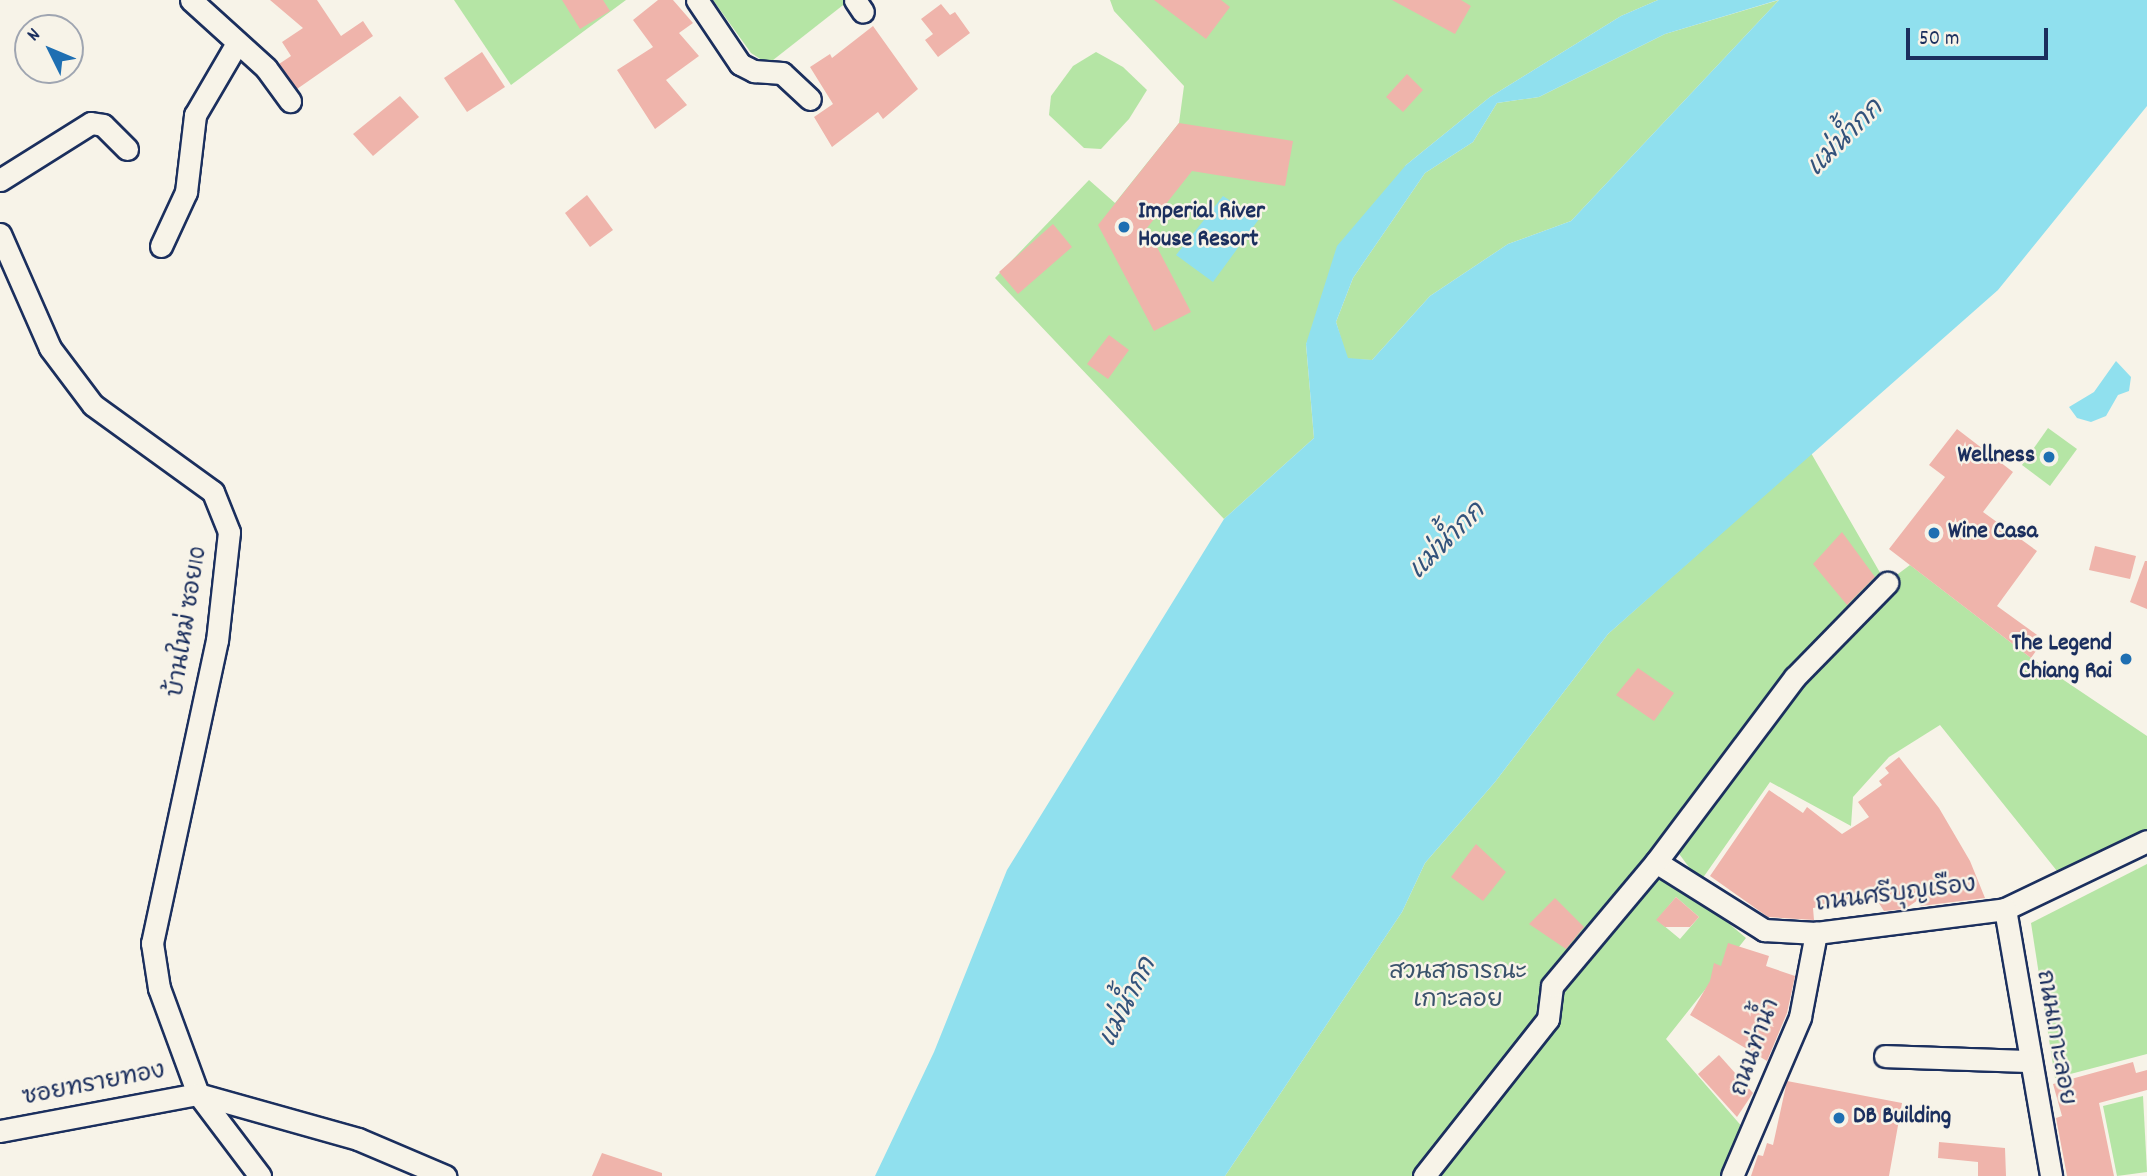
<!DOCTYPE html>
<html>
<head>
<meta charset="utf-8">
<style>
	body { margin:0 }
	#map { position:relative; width:2147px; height:1176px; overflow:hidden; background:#f7f3e8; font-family:Dekko,"Playpen Sans Thai",sans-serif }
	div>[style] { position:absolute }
	.green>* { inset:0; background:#b5e5a5 }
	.water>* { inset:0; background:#90e0ee }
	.building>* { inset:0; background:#efb4ab }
	.roads { filter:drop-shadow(2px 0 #1b2f5e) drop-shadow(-2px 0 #1b2f5e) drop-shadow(0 2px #1b2f5e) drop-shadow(0 -2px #1b2f5e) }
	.street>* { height:21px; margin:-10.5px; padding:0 10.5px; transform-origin:10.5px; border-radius:10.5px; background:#f7f3e8 }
	.dots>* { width:19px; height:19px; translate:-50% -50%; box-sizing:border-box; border:4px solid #f7f3e8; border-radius:50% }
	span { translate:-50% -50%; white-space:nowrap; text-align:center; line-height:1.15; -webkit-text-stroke:5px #f7f3e8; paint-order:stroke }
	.poi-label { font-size:24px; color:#1b2f5e; font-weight:700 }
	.left { translate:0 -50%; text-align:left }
	.right { translate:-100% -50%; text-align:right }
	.street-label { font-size:24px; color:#1b2f5e }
	.park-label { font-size:24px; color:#3a536c }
	.water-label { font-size:26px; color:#32527b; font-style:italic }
	.north { position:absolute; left:14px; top:14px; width:70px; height:70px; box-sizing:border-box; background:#f7f3e8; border:2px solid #9fa5b1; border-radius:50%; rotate:313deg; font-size:19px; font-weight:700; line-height:28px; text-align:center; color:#1b2f5e }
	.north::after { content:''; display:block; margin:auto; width:24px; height:32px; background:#1f6fb2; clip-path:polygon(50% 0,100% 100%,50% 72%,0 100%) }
	.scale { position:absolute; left:1906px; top:28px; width:142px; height:32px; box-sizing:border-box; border:4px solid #1b2f5e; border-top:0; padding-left:9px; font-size:21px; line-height:24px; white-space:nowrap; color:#1b2f5e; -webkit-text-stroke:5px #f7f3e8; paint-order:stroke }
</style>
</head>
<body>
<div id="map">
	<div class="green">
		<div style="clip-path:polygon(454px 0,626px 0,511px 85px)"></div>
		<div style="clip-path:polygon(713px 0,845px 0,847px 2px,768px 64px,751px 53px)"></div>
		<div style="clip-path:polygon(1110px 0,1658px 0,1621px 16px,1490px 97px,1406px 165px,1306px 344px,1314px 438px,1224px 519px,995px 278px,1089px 180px,1115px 203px,1179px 123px,1184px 86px,1114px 11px)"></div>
		<div style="clip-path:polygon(1779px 0,1571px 221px,1508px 244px,1430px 296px,1372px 360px,1347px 359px,1336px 322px,1353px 278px,1425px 173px,1473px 142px,1497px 103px,1539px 97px,1665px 34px)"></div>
		<div style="clip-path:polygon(1096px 52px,1123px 67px,1147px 90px,1129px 119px,1101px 149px,1084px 148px,1049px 115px,1051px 96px,1073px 66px)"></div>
		<div style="clip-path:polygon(2048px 428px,2077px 449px,2050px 486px,2022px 465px)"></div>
		<div style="clip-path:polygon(evenodd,1811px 453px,1886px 583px,1910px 565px,2031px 658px,2147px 736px,2147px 841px,2065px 881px,1940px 725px,1889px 757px,1853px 797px,1851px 826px,1770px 782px,1700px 882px,1671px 843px,1656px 862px,1746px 938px,1666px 1039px,1744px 1129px,1730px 1176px,1225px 1176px,1402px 912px,1425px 863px,1495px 782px,1608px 634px,1811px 453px,1676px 897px,1699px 917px,1680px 939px,1657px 920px,1676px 897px)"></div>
		<div style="clip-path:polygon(2147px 864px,2147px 1054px,2055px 1078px,2031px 923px)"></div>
		<div style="clip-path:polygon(2143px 1096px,2147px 1172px,2117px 1176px,2103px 1106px)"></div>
	</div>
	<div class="water">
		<div style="clip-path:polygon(1658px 0,1778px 0,1665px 34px,1539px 97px,1497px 103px,1473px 142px,1425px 173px,1353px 278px,1336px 322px,1348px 358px,1372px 360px,1430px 296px,1508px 244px,1571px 221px,1779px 0,2147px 0,2147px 106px,1998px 290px,1608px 634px,1495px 782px,1425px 863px,1402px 912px,1225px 1176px,875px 1176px,934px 1052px,1007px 870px,1224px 519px,1314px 438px,1306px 344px,1337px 246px,1406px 165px,1490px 97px,1621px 16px)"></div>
		<div style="clip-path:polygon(1223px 196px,1259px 219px,1213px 282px,1176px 255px)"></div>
		<div style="clip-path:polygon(2116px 361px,2131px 377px,2129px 391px,2118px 395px,2106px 416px,2091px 422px,2077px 418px,2069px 407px,2094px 392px)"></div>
	</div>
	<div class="building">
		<div style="clip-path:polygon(270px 0,317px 0,341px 36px,363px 21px,373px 36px,297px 89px,279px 64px,291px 56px,282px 42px,303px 28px)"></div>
		<div style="clip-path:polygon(562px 0,603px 0,610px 11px,580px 29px)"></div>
		<div style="clip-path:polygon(658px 0,673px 0,693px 23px,679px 33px,699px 56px,666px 80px,687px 105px,655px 129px,617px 70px,653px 47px,633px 20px)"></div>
		<div style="clip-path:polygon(1154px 0,1221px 0,1230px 7px,1206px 39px)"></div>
		<div style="clip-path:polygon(1392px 0,1461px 0,1471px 6px,1455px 34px)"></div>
		<div style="clip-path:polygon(941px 4px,950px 15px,955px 12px,970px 33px,938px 57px,925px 40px,933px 34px,921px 19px)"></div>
		<div style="clip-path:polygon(873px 26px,918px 89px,883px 119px,878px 112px,832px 147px,814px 117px,833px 104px,810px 67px,830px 54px,832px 58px)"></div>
		<div style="clip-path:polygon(482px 52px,505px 87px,467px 112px,444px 78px)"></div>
		<div style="clip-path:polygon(1407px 74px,1423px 90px,1403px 112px,1386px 97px)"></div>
		<div style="clip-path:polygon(400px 96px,419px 117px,373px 156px,353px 134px)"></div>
		<div style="clip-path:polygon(1179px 123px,1293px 141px,1285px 186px,1192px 171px,1147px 228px,1191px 312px,1154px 331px,1098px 225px)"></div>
		<div style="clip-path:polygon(587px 195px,613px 230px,590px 247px,565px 213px)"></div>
		<div style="clip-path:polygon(1053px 224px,1072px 247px,1018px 294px,999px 272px)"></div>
		<div style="clip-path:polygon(1109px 335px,1129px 350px,1108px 379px,1087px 364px)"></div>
		<div style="clip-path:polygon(1957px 429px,2013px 472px,1983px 512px,2037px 551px,1997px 606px,2044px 640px,2031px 658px,1889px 549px,1945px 477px,1929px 465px)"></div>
		<div style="clip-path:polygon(1842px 532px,1875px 577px,1847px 605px,1813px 564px)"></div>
		<div style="clip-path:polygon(2095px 546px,2136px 556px,2130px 579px,2089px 570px)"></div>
		<div style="clip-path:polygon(2145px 561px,2147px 561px,2147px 609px,2130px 602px)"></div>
		<div style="clip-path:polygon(1638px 668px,1674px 693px,1654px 721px,1616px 695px)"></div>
		<div style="clip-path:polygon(1899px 757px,1939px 808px,1970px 861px,1985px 898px,1921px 906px,1918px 900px,1905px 909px,1884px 911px,1875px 897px,1813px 908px,1814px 920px,1768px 917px,1710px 876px,1769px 790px,1803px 813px,1807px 807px,1842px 834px,1869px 817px,1858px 802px,1882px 785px,1879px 781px,1889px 773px,1885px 768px)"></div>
		<div style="clip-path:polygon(1476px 844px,1506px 872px,1483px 901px,1451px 877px)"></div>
		<div style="clip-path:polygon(1676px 897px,1699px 917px,1690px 927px,1665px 927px,1656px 920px)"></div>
		<div style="clip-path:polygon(1555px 898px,1584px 927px,1566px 949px,1529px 924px)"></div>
		<div style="clip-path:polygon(1728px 943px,1769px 956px,1766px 966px,1795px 976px,1787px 1013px,1767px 1061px,1690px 1015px,1710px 981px,1714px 963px,1721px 966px)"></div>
		<div style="clip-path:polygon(1719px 1055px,1753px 1093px,1737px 1117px,1698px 1074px)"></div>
		<div style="clip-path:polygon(2133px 1062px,2136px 1073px,2147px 1070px,2147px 1090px,2099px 1103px,2114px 1176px,2067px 1176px,2056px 1118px,2062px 1116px,2053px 1084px)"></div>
		<div style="clip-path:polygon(1787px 1081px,1902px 1103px,1889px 1176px,1751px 1176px,1758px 1155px,1763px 1156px,1767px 1143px,1773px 1145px)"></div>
		<div style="clip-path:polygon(1939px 1142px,2005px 1148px,2006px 1176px,1978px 1176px,1978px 1162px,1938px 1158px)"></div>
		<div style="clip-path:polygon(602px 1153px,662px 1173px,662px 1176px,592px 1176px)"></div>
	</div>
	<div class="roads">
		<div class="street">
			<div style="left:191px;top:0;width:101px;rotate:42.2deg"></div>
			<div style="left:266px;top:68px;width:41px;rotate:54deg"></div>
			<div style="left:697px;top:0;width:77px;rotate:56.1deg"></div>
			<div style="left:740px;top:64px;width:16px;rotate:27deg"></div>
			<div style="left:754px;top:71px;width:28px;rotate:4deg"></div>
			<div style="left:782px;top:73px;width:38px;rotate:43deg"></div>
			<div style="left:855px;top:0;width:14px;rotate:56deg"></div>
			<div style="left:0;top:180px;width:107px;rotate:-32.1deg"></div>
			<div style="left:91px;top:123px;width:12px;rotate:9deg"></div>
			<div style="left:103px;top:125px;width:34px;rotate:45deg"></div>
			<div style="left:0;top:234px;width:124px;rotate:66.3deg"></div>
			<div style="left:50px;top:348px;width:71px;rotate:53deg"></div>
			<div style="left:93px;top:405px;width:148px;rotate:35.9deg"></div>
			<div style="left:213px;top:492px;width:43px;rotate:68.2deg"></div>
			<div style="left:229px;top:532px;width:109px;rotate:96.3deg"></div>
			<div style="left:217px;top:640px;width:310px;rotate:102.1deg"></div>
			<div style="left:152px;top:943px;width:46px;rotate:81.2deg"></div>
			<div style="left:159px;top:988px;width:113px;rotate:69.8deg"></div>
			<div style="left:198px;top:1094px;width:103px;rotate:52.9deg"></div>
			<div style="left:161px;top:246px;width:60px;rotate:-65.2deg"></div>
			<div style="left:186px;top:192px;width:78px;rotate:-83.3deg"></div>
			<div style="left:195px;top:115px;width:83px;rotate:-59.7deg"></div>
			<div style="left:1656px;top:862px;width:128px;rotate:32.2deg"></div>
			<div style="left:1764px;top:930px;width:52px;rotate:3.3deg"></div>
			<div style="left:1816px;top:933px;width:191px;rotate:-7.2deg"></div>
			<div style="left:2005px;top:909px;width:157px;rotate:-25.6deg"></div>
			<div style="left:2005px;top:909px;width:271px;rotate:80.2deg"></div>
			<div style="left:1885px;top:1056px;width:146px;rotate:2deg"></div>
			<div style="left:0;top:1131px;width:201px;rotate:-10.6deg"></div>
			<div style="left:198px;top:1094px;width:166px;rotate:15.7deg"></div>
			<div style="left:358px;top:1139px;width:95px;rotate:23deg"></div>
			<div style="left:1424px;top:1176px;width:200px;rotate:-51.7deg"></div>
			<div style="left:1548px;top:1019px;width:33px;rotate:-83deg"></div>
			<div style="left:1552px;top:986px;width:162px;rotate:-50deg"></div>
			<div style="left:1656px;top:862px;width:231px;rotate:-53.1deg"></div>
			<div style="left:1795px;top:677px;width:132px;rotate:-45.6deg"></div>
			<div style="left:1732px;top:1176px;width:173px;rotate:-66.8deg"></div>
			<div style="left:1800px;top:1017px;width:86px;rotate:-79.2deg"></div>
		</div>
	</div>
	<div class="dots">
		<div style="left:1124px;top:227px;background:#1f6fb2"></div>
		<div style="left:2049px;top:457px;background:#1f6fb2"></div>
		<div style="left:1934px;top:533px;background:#1f6fb2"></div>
		<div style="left:2126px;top:659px;background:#1f6fb2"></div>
		<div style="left:1839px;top:1118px;background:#1f6fb2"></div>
	</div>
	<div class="poi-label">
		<span class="left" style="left:1138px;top:227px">Imperial River<br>House Resort</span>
		<span class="right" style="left:2035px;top:457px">Wellness</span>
		<span class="left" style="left:1948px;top:533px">Wine Casa</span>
		<span class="right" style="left:2112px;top:659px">The Legend<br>Chiang Rai</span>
		<span class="left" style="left:1853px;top:1118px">DB Building</span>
	</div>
	<div class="street-label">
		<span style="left:189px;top:622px;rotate:-81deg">บ้านใหม่ ซอย10</span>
		<span style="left:1896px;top:896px;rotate:-7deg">ถนนศรีบุญเรือง</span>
		<span style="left:2054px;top:1038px;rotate:80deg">ถนนเกาะลอย</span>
		<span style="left:1757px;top:1048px;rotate:-70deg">ถนนท่าน้ำ</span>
		<span style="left:94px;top:1086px;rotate:-11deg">ซอยทรายทอง</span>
	</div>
	<div class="park-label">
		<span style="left:1458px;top:988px">สวนสาธารณะ<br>เกาะลอย</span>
	</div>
	<div class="water-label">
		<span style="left:1846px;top:139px;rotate:-45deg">แม่น้ำกก</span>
		<span style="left:1448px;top:542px;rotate:-45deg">แม่น้ำกก</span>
		<span style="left:1129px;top:1003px;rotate:-63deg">แม่น้ำกก</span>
	</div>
	<div class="north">N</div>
	<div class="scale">50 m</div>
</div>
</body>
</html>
